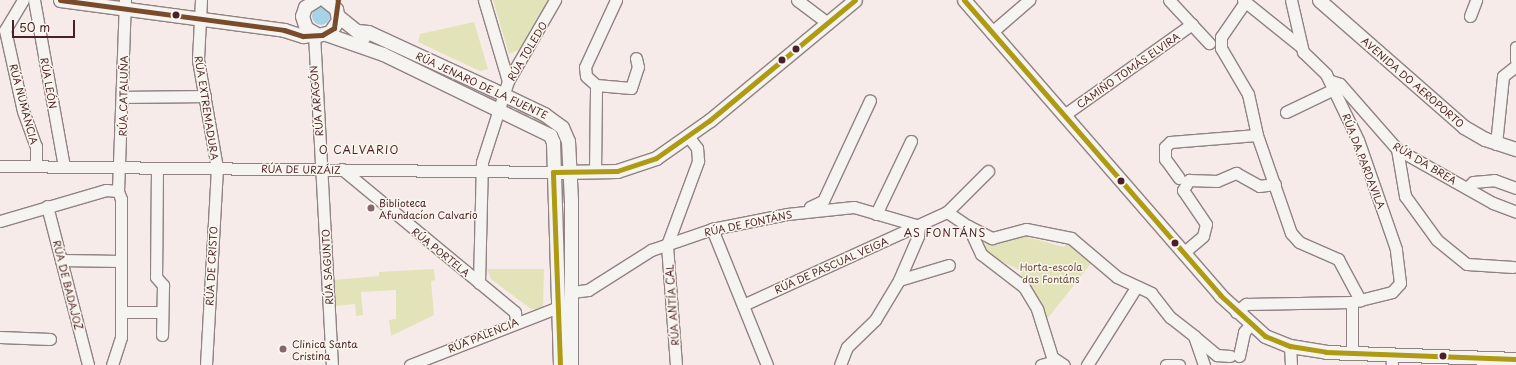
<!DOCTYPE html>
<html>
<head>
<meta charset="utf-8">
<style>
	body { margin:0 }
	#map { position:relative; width:1516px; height:365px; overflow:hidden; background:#f6ebe9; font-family:"Playpen Sans",sans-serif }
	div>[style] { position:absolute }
	.green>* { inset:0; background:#e2e3b8 }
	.water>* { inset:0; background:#a6d4e6 }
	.round { border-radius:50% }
	.major-tunnel>* { height:13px; margin-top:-6.5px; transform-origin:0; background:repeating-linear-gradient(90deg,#d4c2c3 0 13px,transparent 0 19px) }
	.roads { filter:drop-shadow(1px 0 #908284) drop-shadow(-1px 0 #908284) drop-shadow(0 1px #908284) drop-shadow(0 -1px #908284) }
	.minor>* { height:11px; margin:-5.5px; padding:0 5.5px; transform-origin:5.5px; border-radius:5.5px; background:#f6f4f0 }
	.major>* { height:13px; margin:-6.5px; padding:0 6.5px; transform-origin:6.5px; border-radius:6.5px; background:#f6f4f0 }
	.bus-1>* { height:5px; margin:-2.5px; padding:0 2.5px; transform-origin:2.5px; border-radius:2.5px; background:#ae9a13 }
	.bus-2>* { height:5px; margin:-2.5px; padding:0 2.5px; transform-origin:2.5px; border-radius:2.5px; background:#7a4b2a }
	.dots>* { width:11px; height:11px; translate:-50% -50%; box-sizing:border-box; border:2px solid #fbf7ec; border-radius:50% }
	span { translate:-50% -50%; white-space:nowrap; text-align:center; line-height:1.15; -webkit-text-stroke:3px #fbf7ec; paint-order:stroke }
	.street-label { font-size:10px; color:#4a1f2b }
	.poi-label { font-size:10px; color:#4a1f2b }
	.left { translate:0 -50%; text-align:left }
	.park-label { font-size:10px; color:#6c4e44 }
	.neighbourhood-label { font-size:11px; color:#4a1f2b; letter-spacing:1px }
	.scale { position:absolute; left:12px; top:20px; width:63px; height:18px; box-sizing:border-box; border:2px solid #4a1f2b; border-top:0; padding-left:5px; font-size:12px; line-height:14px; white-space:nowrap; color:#4a1f2b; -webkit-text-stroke:3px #fbf7ec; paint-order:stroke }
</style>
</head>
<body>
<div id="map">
	<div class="green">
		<div style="clip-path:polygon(493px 0,549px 0,525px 47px,509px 54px)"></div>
		<div style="clip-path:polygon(474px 22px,488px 69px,480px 71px,418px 42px,420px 34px)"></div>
		<div style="clip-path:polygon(1023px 236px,1064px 247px,1069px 241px,1093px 261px,1044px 323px,1019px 270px,989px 255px,983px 244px)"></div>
		<div style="clip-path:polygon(434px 269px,435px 280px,431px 281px,434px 315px,391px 336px,389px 320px,396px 319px,396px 290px,361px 292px,363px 315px,356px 316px,355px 304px,336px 306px,334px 280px,379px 276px,379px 272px)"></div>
		<div style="clip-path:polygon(487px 269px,544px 269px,543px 309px,531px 309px,491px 279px)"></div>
	</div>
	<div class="water">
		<div class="round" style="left:312px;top:7px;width:18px;height:18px"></div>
	</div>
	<div class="major-tunnel">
		<div style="left:482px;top:95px;width:78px;rotate:25.9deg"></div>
		<div style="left:552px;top:129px;width:24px;rotate:71deg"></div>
		<div style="left:560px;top:152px;width:52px;rotate:87.8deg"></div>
	</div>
	<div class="roads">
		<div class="minor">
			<div style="left:23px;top:0;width:35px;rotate:121deg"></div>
			<div style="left:5px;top:30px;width:83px;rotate:77.5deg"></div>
			<div style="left:23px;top:111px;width:37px;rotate:70deg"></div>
			<div style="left:36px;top:146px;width:20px;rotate:90deg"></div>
			<div style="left:34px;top:0;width:169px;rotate:79.8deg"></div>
			<div style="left:201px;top:0;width:60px;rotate:92.9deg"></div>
			<div style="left:198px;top:60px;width:110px;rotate:80deg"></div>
			<div style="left:217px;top:168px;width:197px;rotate:93.2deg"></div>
			<div style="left:484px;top:0;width:84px;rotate:73.5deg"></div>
			<div style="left:797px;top:0;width:39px;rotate:37deg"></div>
			<div style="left:1169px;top:0;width:59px;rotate:47.1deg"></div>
			<div style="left:1243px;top:0;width:73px;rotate:38.9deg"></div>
			<div style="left:1245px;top:2px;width:42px;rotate:124.4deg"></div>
			<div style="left:1221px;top:37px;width:11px;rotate:90deg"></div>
			<div style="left:1221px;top:48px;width:53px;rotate:59.6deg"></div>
			<div style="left:1248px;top:94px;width:42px;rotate:77.6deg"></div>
			<div style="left:1257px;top:135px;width:104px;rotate:70.9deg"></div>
			<div style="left:1291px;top:233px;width:12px;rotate:48deg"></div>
			<div style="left:1299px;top:242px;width:43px;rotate:23.6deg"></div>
			<div style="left:1338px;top:259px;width:47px;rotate:61.8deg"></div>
			<div style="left:1470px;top:16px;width:17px;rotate:-69deg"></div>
			<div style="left:993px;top:31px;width:48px;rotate:-40.7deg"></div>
			<div style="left:314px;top:34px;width:331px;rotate:86.9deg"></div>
			<div style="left:1516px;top:47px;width:13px;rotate:90deg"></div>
			<div style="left:1331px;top:81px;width:9px;rotate:18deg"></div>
			<div style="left:1340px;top:84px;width:86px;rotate:48.8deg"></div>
			<div style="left:1397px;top:149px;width:110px;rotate:29.4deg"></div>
			<div style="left:1493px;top:203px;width:25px;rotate:21deg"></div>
			<div style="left:596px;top:85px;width:35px;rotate:5deg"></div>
			<div style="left:631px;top:88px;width:22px;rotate:-72deg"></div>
			<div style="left:638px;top:67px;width:9px;rotate:-103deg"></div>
			<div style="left:122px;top:97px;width:83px;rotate:-0.7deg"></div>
			<div style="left:1286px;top:112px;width:53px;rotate:-25.6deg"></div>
			<div style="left:1064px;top:115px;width:157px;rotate:-35.4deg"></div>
			<div style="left:1496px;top:144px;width:68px;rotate:-84.1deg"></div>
			<div style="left:1503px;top:76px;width:16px;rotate:-38deg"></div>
			<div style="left:1397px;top:149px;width:48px;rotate:80.3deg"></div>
			<div style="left:1405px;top:196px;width:54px;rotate:54deg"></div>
			<div style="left:1437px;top:240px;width:38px;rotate:39deg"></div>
			<div style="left:1467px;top:264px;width:46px;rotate:3.7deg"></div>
			<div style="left:0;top:166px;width:553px;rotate:0.62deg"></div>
			<div style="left:157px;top:168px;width:109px;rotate:90.5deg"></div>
			<div style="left:156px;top:277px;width:11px;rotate:49deg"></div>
			<div style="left:163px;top:285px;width:50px;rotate:91.1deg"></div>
			<div style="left:342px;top:169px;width:224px;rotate:39.6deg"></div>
			<div style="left:515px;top:312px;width:9px;rotate:84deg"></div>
			<div style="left:595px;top:172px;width:87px;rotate:-89.3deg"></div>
			<div style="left:596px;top:85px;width:13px;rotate:-138deg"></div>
			<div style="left:586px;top:76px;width:9px;rotate:-96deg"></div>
			<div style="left:585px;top:67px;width:74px;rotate:-65.2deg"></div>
			<div style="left:1179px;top:178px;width:24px;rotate:-126deg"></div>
			<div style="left:1165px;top:159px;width:12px;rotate:-90deg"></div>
			<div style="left:1165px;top:147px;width:7px;rotate:-45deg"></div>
			<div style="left:1170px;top:142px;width:87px;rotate:-4.6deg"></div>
			<div style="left:1467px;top:188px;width:8px;rotate:-45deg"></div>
			<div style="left:1473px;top:182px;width:21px;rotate:-5deg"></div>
			<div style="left:1494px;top:180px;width:23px;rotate:20deg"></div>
			<div style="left:118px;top:191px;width:191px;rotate:-87.9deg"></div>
			<div style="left:47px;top:206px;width:164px;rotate:75.5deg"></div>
			<div style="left:810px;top:207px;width:14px;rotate:-25deg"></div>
			<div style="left:823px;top:201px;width:111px;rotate:-65deg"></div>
			<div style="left:947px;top:212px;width:25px;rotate:34deg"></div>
			<div style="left:968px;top:226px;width:31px;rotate:65deg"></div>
			<div style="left:981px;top:254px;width:54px;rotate:37.5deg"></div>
			<div style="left:1024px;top:287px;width:26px;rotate:59deg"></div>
			<div style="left:1037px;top:309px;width:50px;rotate:72.6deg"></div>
			<div style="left:1052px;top:357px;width:14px;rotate:34deg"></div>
			<div style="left:876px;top:214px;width:81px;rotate:-64.4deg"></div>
			<div style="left:0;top:221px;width:110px;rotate:-16.3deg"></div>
			<div style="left:106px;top:190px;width:12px;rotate:5deg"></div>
			<div style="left:968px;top:226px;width:27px;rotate:27deg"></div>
			<div style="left:992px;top:238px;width:35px;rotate:-15deg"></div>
			<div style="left:1026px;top:229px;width:46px;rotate:11.3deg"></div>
			<div style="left:1071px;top:238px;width:60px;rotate:40.3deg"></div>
			<div style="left:1117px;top:277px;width:38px;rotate:25deg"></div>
			<div style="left:1151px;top:293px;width:31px;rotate:52deg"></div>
			<div style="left:1170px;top:317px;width:31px;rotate:38deg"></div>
			<div style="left:1194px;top:336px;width:31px;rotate:71deg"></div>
			<div style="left:712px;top:229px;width:147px;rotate:68deg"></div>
			<div style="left:1183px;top:253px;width:26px;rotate:-40deg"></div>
			<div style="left:1203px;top:236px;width:12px;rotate:-76deg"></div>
			<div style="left:1206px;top:224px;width:41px;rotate:-124.1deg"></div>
			<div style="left:1183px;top:190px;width:12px;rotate:-59deg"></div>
			<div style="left:1189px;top:180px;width:28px;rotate:2deg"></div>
			<div style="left:1217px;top:181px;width:21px;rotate:-23deg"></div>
			<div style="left:1236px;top:173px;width:26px;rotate:29deg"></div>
			<div style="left:1259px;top:186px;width:16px;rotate:-7deg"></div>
			<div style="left:61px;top:260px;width:60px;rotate:1deg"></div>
			<div style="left:899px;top:280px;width:52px;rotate:-16.7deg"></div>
			<div style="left:479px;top:283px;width:121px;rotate:-88.6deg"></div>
			<div style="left:482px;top:162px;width:85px;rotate:-72.2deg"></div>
			<div style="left:508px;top:81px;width:94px;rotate:-59.9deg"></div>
			<div style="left:572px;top:292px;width:16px;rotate:-7deg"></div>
			<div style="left:588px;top:290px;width:75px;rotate:-32.4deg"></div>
			<div style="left:651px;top:250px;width:65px;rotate:-19deg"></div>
			<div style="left:712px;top:229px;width:76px;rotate:-11.3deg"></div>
			<div style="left:787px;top:214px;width:67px;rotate:-6deg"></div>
			<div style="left:854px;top:207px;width:68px;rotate:16.3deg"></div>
			<div style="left:743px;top:305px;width:224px;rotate:-24.5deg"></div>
			<div style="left:947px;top:212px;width:58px;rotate:-45deg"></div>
			<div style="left:121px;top:312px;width:41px"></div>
			<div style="left:1236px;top:312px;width:13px;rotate:-39deg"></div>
			<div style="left:1246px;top:304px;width:106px;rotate:-1.1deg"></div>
			<div style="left:1352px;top:302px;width:41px;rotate:-14deg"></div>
			<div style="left:1392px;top:292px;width:12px;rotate:-48deg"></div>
			<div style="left:1400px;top:283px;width:34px;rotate:-97deg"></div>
			<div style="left:1396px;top:249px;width:115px;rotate:-109.2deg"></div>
			<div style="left:1358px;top:140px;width:73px;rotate:-115.9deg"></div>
			<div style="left:1326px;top:74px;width:32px;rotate:-136deg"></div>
			<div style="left:1303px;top:52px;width:53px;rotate:-103deg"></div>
			<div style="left:1194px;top:336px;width:30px;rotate:40deg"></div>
			<div style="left:1217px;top:355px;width:13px;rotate:4deg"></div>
			<div style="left:0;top:337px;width:50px;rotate:2.3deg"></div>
			<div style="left:1290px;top:346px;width:19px;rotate:87deg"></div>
			<div style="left:1352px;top:353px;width:51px;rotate:-90deg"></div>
			<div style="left:1391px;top:355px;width:10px;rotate:84deg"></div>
			<div style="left:1239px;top:356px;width:25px;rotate:-78deg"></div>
			<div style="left:1244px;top:332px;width:9px;rotate:-49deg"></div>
			<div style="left:112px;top:365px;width:29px;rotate:-72deg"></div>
			<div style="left:121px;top:337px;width:138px;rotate:-90deg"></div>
			<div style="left:121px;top:199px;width:9px;rotate:-111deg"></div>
			<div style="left:410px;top:365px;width:157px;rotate:-21.3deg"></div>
			<div style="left:676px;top:365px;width:120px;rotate:-94.3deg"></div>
			<div style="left:667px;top:245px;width:90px;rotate:-69.7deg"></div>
			<div style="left:698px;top:161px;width:13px;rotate:-94deg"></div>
			<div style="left:697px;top:148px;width:15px;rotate:-127deg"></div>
			<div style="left:840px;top:365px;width:19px;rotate:-69deg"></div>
			<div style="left:847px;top:347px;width:39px;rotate:-44deg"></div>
			<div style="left:875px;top:320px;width:47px;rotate:-59deg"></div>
			<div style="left:899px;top:280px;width:48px;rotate:-66.6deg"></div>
			<div style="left:918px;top:236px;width:10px;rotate:-84deg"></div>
			<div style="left:1041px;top:365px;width:15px;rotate:-16deg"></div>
			<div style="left:1087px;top:365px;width:93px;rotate:-57.7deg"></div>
			<div style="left:1166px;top:365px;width:13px"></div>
		</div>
		<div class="major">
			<div style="left:60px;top:0;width:226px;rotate:7.6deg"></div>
			<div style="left:284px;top:30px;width:20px;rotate:18deg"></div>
			<div style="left:303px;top:36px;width:11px;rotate:-10deg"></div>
			<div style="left:316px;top:0;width:13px;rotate:148deg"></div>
			<div style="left:305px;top:7px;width:9px;rotate:108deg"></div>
			<div style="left:302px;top:16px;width:13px;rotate:72deg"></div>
			<div style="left:306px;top:28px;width:14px;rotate:30deg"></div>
			<div style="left:318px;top:35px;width:12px;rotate:-14deg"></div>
			<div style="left:330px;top:32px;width:14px;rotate:-56deg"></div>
			<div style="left:338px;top:20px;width:11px;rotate:-100deg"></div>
			<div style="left:336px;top:9px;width:14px;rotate:-141deg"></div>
			<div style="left:964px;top:0;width:391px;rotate:49deg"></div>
			<div style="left:1220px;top:295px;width:61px;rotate:42.3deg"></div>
			<div style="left:1265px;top:336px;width:27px;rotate:22deg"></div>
			<div style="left:1290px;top:346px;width:36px;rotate:9deg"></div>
			<div style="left:1326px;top:352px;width:190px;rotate:2.1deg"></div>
			<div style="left:1319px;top:0;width:193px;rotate:41.2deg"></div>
			<div style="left:1464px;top:127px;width:24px;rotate:30deg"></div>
			<div style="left:1485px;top:139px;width:33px;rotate:18deg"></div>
			<div style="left:338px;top:16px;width:33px;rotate:39deg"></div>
			<div style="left:357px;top:31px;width:11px;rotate:5deg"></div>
			<div style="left:368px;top:32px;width:136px;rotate:24.7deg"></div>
			<div style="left:492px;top:89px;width:58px;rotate:25.7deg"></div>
			<div style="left:544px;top:114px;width:22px;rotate:36deg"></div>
			<div style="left:562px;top:127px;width:15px;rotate:67deg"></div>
			<div style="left:568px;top:141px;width:59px;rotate:87.1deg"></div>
			<div style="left:571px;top:200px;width:165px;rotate:90deg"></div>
			<div style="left:326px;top:34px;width:60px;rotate:19.3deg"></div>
			<div style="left:383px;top:54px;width:186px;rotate:25.9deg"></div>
			<div style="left:550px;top:135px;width:8px;rotate:67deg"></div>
			<div style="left:553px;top:142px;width:223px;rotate:88.2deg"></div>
			<div style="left:561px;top:172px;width:56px;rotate:-1deg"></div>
			<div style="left:617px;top:171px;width:41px;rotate:-18.4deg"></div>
			<div style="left:656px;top:158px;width:66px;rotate:-35.1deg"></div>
			<div style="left:710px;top:120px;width:188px;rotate:-39.6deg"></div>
		</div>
	</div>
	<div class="bus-1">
		<div style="left:964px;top:0;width:391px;rotate:49deg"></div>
		<div style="left:1220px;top:295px;width:61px;rotate:42.3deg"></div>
		<div style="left:1265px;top:336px;width:27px;rotate:22deg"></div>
		<div style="left:1290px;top:346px;width:36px;rotate:9deg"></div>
		<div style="left:1326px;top:352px;width:190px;rotate:2.1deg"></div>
		<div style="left:560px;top:365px;width:193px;rotate:-92.1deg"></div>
		<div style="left:553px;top:172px;width:64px;rotate:-0.9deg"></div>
		<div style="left:617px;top:171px;width:41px;rotate:-18.4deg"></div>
		<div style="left:656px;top:158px;width:66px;rotate:-35.1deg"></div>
		<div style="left:710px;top:120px;width:188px;rotate:-39.6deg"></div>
	</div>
	<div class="bus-2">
		<div style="left:60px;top:0;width:226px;rotate:7.6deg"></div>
		<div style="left:284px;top:30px;width:20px;rotate:18deg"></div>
		<div style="left:303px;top:36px;width:19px;rotate:-3deg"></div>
		<div style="left:322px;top:35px;width:14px;rotate:-30deg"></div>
		<div style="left:334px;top:28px;width:28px;rotate:-82deg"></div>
	</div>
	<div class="dots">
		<div style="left:176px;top:15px;background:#4a1f2b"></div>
		<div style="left:796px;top:49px;background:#4a1f2b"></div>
		<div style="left:782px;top:60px;background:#4a1f2b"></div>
		<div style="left:1121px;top:181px;background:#4a1f2b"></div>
		<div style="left:371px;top:208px;background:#86666e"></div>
		<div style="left:1175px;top:243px;background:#4a1f2b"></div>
		<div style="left:283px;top:349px;background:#86666e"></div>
		<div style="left:1443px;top:356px;background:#4a1f2b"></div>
	</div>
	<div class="street-label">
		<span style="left:527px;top:51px;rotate:-59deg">RÚA TOLEDO</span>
		<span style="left:1128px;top:70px;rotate:-35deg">CAMIÑO TOMÁS ELVIRA</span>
		<span style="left:1413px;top:82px;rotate:41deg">AVENIDA DO AEROPORTO</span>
		<span style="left:49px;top:83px;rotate:80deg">RÚA LEÓN</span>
		<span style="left:482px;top:85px;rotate:25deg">RÚA JENARO DE LA FUENTE</span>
		<span style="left:123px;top:96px;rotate:-89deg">RÚA CATALUÑA</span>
		<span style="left:316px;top:101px;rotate:-95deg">RÚA ARAGÓN</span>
		<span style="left:24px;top:104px;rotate:75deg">RÚA NUMANCIA</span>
		<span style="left:207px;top:108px;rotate:81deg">RÚA EXTREMADURA</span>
		<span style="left:1364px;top:161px;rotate:69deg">RÚA DA PARDAVILA</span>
		<span style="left:1425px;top:163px;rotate:31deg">RÚA DA BREA</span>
		<span style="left:301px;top:169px;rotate:1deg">RÚA DE URZÁIZ</span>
		<span style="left:748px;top:223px;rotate:-12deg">RÚA DE FONTÁNS</span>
		<span style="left:441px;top:252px;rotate:39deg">RÚA PORTELA</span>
		<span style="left:831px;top:265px;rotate:-24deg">RÚA DE PASCUAL VEIGA</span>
		<span style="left:211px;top:266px;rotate:-87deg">RÚA DE CRISTO</span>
		<span style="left:327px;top:267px;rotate:-93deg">RÚA SAGUNTO</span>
		<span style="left:68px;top:285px;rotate:76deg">RÚA DE BADAJOZ</span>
		<span style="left:672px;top:305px;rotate:-94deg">RÚA ANTÍA CAL</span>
		<span style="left:483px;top:335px;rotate:-22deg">RÚA PALENCIA</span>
	</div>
	<div class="poi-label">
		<span class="left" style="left:379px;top:208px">Biblioteca<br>Afundacíon Calvario</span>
		<span class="left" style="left:292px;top:349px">Clinica Santa<br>Cristina</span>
	</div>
	<div class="park-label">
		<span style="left:1051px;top:272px">Horta-escola<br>das Fontáns</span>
	</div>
	<div class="neighbourhood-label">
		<span style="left:359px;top:150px">O CALVARIO</span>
		<span style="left:945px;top:233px">AS FONTÁNS</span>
	</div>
	<div class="scale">50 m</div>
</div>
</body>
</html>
